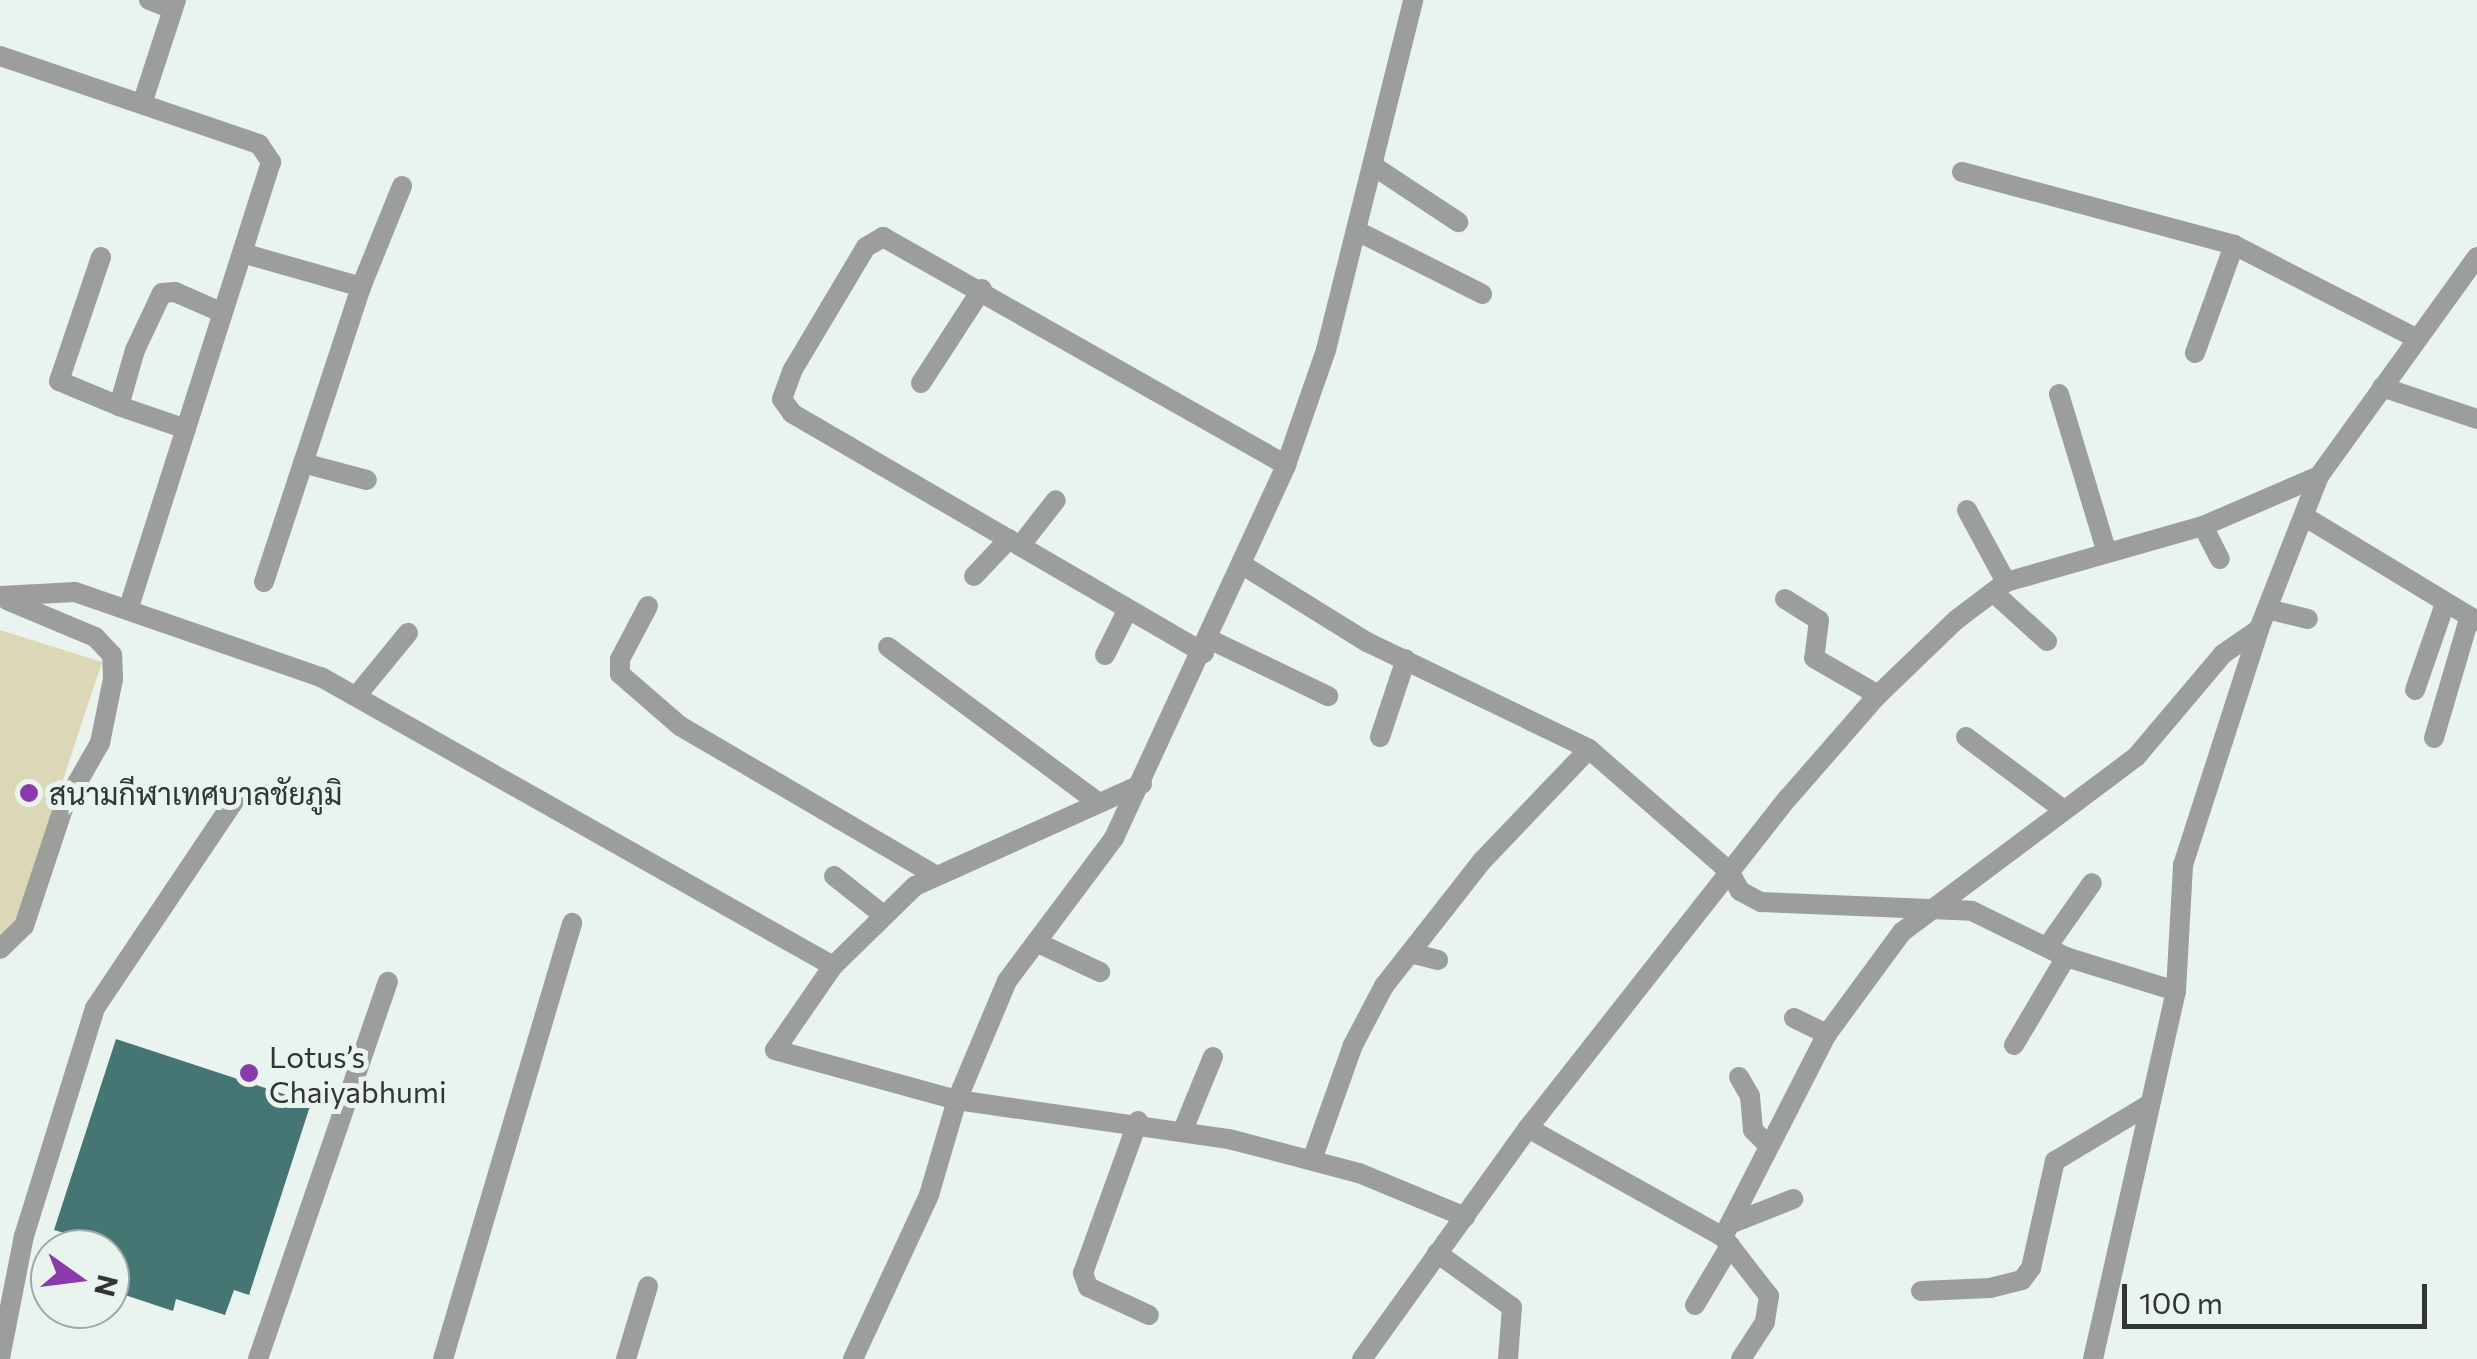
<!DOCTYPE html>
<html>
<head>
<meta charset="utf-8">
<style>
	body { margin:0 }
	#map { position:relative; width:2477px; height:1359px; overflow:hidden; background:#eaf4ef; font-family:Commissioner,Sarabun,sans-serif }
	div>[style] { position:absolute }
	.green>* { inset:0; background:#dcd8b7 }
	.building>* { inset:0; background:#457674 }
	.minor>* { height:20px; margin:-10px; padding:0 10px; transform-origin:10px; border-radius:10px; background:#9c9e9b }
	.dots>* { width:28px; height:28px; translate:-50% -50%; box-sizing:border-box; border:5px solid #eaf4ef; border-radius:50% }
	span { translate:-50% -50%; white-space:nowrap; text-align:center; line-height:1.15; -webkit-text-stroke:10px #eaf4ef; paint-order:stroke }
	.poi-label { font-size:30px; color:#313533 }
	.left { translate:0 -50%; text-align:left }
	.north { position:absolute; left:30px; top:1229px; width:100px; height:100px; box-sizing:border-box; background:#eaf4ef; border:2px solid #a0a8a4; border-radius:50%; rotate:104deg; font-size:28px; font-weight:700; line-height:40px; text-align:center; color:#313533 }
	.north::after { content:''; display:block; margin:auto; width:35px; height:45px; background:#8a3aaa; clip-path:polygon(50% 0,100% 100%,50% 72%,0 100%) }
	.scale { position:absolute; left:2122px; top:1284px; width:305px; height:45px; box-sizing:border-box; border:5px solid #313533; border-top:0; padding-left:12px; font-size:30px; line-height:35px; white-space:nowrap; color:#313533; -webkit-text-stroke:8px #eaf4ef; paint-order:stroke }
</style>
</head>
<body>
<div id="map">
	<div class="green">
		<div style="clip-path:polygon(0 630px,102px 662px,16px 923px,0 934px)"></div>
	</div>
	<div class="building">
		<div style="clip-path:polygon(116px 1039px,311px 1103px,249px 1295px,234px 1290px,225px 1315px,176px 1299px,173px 1311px,110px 1290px,110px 1249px,66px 1249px,71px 1235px,54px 1230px)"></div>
	</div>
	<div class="minor">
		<div style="left:149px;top:0;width:25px;rotate:21deg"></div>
		<div style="left:0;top:56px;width:274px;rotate:18.8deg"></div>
		<div style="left:259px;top:144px;width:22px;rotate:56deg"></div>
		<div style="left:271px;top:162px;width:467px;rotate:107.7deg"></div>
		<div style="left:142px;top:104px;width:109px;rotate:-71.9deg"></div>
		<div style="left:1375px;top:167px;width:100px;rotate:33.5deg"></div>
		<div style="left:1962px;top:172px;width:282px;rotate:15deg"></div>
		<div style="left:2234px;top:245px;width:204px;rotate:27.1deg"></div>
		<div style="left:1357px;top:231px;width:140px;rotate:26.7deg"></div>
		<div style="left:242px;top:253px;width:124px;rotate:15.9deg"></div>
		<div style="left:101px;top:257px;width:131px;rotate:108.7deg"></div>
		<div style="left:59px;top:381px;width:65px;rotate:22.6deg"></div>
		<div style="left:2195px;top:353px;width:115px;rotate:-70.1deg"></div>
		<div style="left:921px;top:383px;width:112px;rotate:-57deg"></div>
		<div style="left:2382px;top:387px;width:100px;rotate:18.6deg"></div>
		<div style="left:2059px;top:394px;width:163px;rotate:73.2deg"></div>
		<div style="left:186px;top:429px;width:71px;rotate:-161.1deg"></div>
		<div style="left:119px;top:406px;width:58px;rotate:-74.1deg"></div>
		<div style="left:135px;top:350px;width:63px;rotate:-64.7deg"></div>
		<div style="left:162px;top:293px;width:13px;rotate:-4deg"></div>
		<div style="left:175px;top:292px;width:52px;rotate:23.6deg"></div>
		<div style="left:303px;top:463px;width:66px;rotate:14.9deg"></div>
		<div style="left:1967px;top:510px;width:82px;rotate:61.6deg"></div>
		<div style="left:2307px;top:518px;width:199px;rotate:31.2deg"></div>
		<div style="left:2203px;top:526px;width:37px;rotate:63deg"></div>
		<div style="left:1020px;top:546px;width:58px;rotate:-52deg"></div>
		<div style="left:1241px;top:564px;width:148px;rotate:31.8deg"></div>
		<div style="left:1367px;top:642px;width:246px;rotate:25.7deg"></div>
		<div style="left:1589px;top:749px;width:186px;rotate:41.1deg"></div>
		<div style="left:1729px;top:871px;width:23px;rotate:61deg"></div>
		<div style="left:1740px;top:891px;width:24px;rotate:28deg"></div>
		<div style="left:1761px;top:902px;width:211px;rotate:2.4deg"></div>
		<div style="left:1972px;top:911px;width:105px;rotate:26.1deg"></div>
		<div style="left:2066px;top:957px;width:115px;rotate:17.2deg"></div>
		<div style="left:974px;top:576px;width:51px;rotate:-46.6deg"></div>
		<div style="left:264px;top:582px;width:311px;rotate:-71.8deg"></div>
		<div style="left:361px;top:287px;width:109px;rotate:-67.9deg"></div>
		<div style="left:1993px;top:592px;width:73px;rotate:42.2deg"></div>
		<div style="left:0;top:596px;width:75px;rotate:-3.1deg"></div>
		<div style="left:75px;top:592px;width:260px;rotate:19.1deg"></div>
		<div style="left:321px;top:677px;width:588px;rotate:29.44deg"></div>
		<div style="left:1785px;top:599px;width:40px;rotate:32deg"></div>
		<div style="left:1819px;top:620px;width:38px;rotate:97deg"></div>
		<div style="left:1814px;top:658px;width:74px;rotate:30deg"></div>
		<div style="left:648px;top:606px;width:60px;rotate:117.8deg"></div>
		<div style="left:620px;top:659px;width:15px;rotate:90deg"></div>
		<div style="left:620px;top:674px;width:79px;rotate:40.9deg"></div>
		<div style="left:680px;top:726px;width:293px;rotate:30.3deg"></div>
		<div style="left:2267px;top:609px;width:42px;rotate:13.7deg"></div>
		<div style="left:1211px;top:640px;width:130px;rotate:25.6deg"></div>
		<div style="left:888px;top:647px;width:262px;rotate:36.5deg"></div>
		<div style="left:1204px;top:653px;width:477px;rotate:-149.8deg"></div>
		<div style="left:792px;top:413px;width:17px;rotate:-126deg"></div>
		<div style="left:782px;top:399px;width:30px;rotate:-70deg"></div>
		<div style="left:792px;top:371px;width:144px;rotate:-59.2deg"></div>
		<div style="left:866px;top:247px;width:20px;rotate:-30deg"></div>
		<div style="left:883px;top:237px;width:463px;rotate:29.5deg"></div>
		<div style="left:1105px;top:655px;width:51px;rotate:-63.4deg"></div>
		<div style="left:2415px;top:690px;width:91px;rotate:-70.8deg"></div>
		<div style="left:358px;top:694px;width:79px;rotate:-50.7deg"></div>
		<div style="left:1380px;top:737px;width:82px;rotate:-71.6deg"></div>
		<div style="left:1966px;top:737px;width:122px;rotate:36.7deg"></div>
		<div style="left:2434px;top:738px;width:124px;rotate:-73.6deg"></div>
		<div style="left:1142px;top:784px;width:249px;rotate:155.8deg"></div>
		<div style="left:915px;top:886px;width:115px;rotate:135.7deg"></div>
		<div style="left:833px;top:966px;width:102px;rotate:124.6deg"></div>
		<div style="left:775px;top:1050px;width:189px;rotate:15.4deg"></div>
		<div style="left:957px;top:1100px;width:275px;rotate:8.2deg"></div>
		<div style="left:1229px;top:1139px;width:134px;rotate:14.7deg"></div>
		<div style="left:1359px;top:1173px;width:115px;rotate:22.5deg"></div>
		<div style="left:834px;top:876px;width:61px;rotate:38.4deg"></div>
		<div style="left:1036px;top:942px;width:71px;rotate:25.1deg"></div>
		<div style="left:2047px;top:947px;width:78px;rotate:-54.9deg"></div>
		<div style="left:0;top:949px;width:33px;rotate:-44deg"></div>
		<div style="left:24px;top:926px;width:126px;rotate:-71.6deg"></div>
		<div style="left:64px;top:806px;width:73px;rotate:-60.3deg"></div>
		<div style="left:100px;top:743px;width:65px;rotate:-78.5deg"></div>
		<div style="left:113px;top:679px;width:24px;rotate:-92deg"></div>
		<div style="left:112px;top:655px;width:25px;rotate:-133deg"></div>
		<div style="left:95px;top:637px;width:95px;rotate:-157.2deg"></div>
		<div style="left:1410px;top:953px;width:29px;rotate:14deg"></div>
		<div style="left:1794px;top:1018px;width:37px;rotate:26deg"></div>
		<div style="left:2014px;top:1045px;width:102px;rotate:-59.4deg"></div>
		<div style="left:1739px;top:1077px;width:22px;rotate:60deg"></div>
		<div style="left:1750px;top:1096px;width:34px;rotate:85deg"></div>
		<div style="left:1753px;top:1130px;width:21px;rotate:45deg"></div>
		<div style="left:1138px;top:1121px;width:162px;rotate:109.9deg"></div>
		<div style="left:1083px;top:1273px;width:15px;rotate:70deg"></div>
		<div style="left:1088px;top:1287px;width:67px;rotate:24.7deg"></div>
		<div style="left:1528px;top:1128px;width:223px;rotate:29.2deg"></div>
		<div style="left:1723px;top:1237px;width:75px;rotate:52.1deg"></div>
		<div style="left:1769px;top:1296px;width:26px;rotate:99deg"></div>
		<div style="left:1765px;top:1322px;width:44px;rotate:123deg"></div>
		<div style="left:1183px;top:1130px;width:79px;rotate:-67.7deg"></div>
		<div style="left:1312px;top:1160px;width:122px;rotate:-70.4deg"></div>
		<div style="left:1353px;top:1045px;width:67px;rotate:-62.3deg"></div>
		<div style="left:1384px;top:986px;width:159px;rotate:-51.9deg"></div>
		<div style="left:1482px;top:861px;width:155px;rotate:-46.3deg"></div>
		<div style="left:1730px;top:1224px;width:68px;rotate:-21.6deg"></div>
		<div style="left:1723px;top:1237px;width:228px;rotate:-62.9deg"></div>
		<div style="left:1827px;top:1034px;width:127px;rotate:-53.7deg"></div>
		<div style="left:1902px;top:932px;width:292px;rotate:-36.8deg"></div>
		<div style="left:2136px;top:757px;width:135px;rotate:-49.8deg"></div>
		<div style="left:2223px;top:654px;width:44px;rotate:-34.8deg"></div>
		<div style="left:1437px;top:1253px;width:92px;rotate:35.8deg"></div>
		<div style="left:1512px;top:1307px;width:52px;rotate:94.4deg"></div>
		<div style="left:1921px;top:1291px;width:69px;rotate:-2.5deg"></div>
		<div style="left:1990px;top:1288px;width:33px;rotate:-14deg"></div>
		<div style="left:2022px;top:1280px;width:15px;rotate:-53deg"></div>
		<div style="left:2031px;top:1268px;width:110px;rotate:-77.4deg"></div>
		<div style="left:2055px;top:1161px;width:111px;rotate:-31deg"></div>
		<div style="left:1695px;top:1305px;width:69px;rotate:-59.3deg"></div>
		<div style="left:0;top:1358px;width:124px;rotate:-78.9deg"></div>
		<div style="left:24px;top:1236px;width:239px;rotate:-72.7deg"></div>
		<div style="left:95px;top:1008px;width:251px;rotate:-56.1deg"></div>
		<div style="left:258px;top:1359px;width:399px;rotate:-71deg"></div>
		<div style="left:443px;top:1359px;width:455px;rotate:-73.5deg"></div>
		<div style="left:626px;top:1359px;width:76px;rotate:-73.2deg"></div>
		<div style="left:853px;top:1359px;width:181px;rotate:-65.1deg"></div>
		<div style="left:929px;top:1195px;width:99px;rotate:-73.6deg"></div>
		<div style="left:957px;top:1100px;width:129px;rotate:-67.2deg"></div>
		<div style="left:1007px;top:981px;width:179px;rotate:-53.2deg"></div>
		<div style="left:1114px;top:838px;width:411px;rotate:-65.2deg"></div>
		<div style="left:1286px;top:465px;width:122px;rotate:-70.8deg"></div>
		<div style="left:1326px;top:350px;width:361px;rotate:-76deg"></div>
		<div style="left:1362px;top:1359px;width:284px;rotate:-54.3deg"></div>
		<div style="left:1528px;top:1128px;width:420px;rotate:-51.8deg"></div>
		<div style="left:1788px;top:798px;width:137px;rotate:-48.9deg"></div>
		<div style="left:1878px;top:695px;width:108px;rotate:-43.9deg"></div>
		<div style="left:1956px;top:620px;width:63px;rotate:-37.2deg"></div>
		<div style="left:2006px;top:582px;width:205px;rotate:-15.9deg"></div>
		<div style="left:2203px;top:526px;width:126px;rotate:-23.3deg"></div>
		<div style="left:2093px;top:1359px;width:377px;rotate:-77.3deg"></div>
		<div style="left:2176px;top:991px;width:126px;rotate:-86.8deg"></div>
		<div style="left:2183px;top:865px;width:248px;rotate:-72.1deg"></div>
		<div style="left:2259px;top:629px;width:164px;rotate:-68.6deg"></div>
		<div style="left:2319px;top:476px;width:270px;rotate:-54.2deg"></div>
	</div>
	<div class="dots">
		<div style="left:29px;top:793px;background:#8a3aaa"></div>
		<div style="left:249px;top:1073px;background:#8a3aaa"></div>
	</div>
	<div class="poi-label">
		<span class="left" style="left:49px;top:793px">สนามกีฬาเทศบาลชัยภูมิ</span>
		<span class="left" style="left:269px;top:1073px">Lotus’s<br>Chaiyabhumi</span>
	</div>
	<div class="north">N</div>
	<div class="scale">100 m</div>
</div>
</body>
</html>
